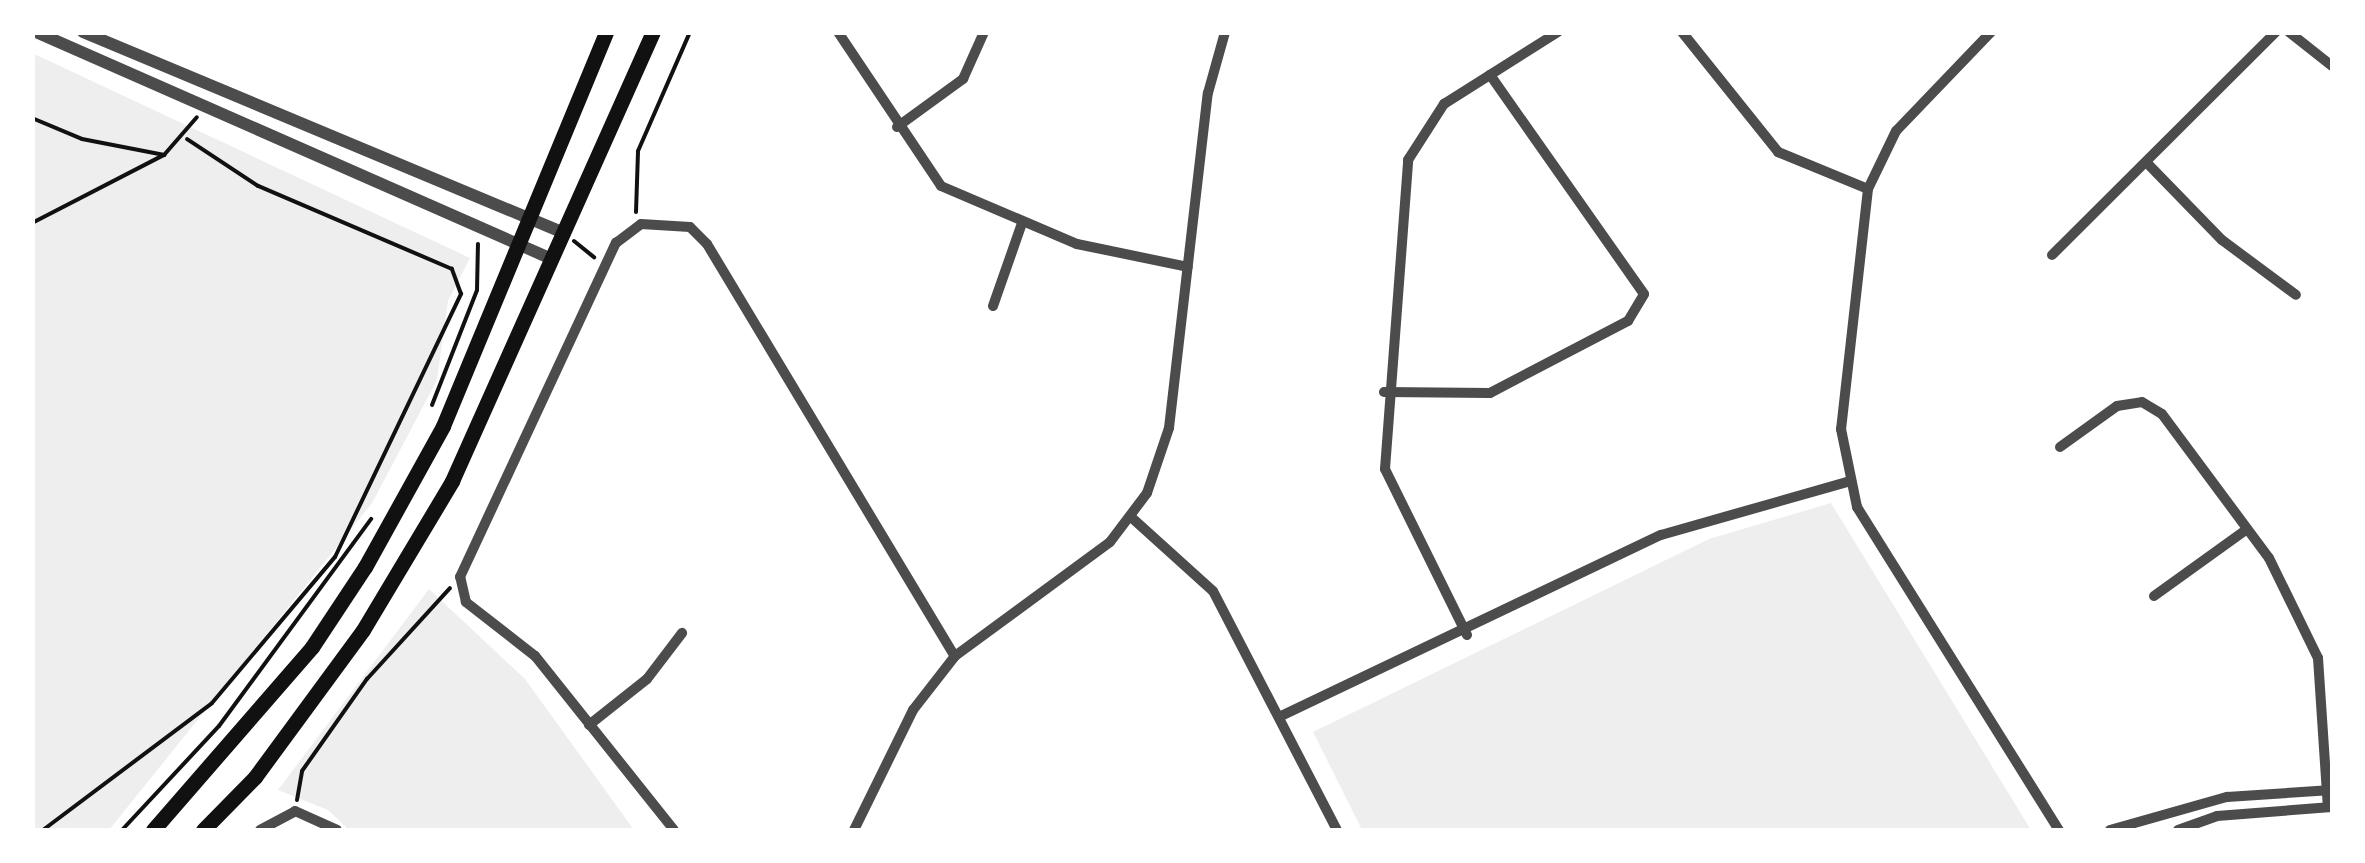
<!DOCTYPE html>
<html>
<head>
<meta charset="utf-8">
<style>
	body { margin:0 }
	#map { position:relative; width:2365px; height:863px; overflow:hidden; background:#fff; font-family:Signika,sans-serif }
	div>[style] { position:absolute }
	.green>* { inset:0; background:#eee }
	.path>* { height:4px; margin:-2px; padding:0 2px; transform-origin:2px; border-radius:2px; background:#111 }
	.minor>* { height:10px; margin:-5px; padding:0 5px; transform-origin:5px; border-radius:5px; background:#4c4c4c }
	.tertiary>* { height:12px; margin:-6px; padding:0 6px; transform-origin:6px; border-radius:6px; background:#4c4c4c }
	.primary>* { height:15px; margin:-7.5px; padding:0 7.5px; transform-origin:7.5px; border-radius:7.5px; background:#111 }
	span { translate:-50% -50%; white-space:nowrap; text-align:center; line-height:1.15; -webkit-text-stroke:8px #fff; paint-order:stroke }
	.frame { position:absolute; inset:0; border:35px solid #fff; pointer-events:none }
</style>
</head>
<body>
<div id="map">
	<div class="green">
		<div style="clip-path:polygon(32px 53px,470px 258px,448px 301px,437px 380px,372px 503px,109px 830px,33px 830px)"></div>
		<div style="clip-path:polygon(1831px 503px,2031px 830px,1362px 830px,1313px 732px,1709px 539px)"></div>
		<div style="clip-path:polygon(429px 589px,525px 679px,634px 830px,349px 830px,328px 810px,278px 790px)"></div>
	</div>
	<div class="path">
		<div style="left:32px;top:118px;width:54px;rotate:22.8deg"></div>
		<div style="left:82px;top:139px;width:84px;rotate:11deg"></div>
		<div style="left:636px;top:212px;width:61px;rotate:-88.1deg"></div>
		<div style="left:638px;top:151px;width:130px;rotate:-66.4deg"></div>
		<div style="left:32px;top:223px;width:148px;rotate:-27.3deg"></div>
		<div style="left:164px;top:155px;width:50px;rotate:-49deg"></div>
		<div style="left:574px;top:241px;width:26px;rotate:39deg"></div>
		<div style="left:432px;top:405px;width:123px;rotate:-68.6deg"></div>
		<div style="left:477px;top:290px;width:46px;rotate:-88.8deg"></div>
		<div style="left:297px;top:800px;width:29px;rotate:-80deg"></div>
		<div style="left:302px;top:771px;width:113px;rotate:-54.8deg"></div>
		<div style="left:367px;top:679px;width:123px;rotate:-47.6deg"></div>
		<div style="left:43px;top:830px;width:211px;rotate:-36.9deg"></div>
		<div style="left:212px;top:703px;width:191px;rotate:-49.9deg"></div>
		<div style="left:335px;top:557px;width:292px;rotate:-64.4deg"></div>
		<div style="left:461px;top:294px;width:27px;rotate:-110deg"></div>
		<div style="left:452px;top:269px;width:211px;rotate:-156.8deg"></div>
		<div style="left:258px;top:186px;width:85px;rotate:-146.5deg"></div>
		<div style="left:122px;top:830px;width:142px;rotate:-47deg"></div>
		<div style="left:219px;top:726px;width:257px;rotate:-53.7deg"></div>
	</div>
	<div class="minor">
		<div style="left:838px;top:32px;width:185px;rotate:56.2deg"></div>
		<div style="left:941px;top:186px;width:148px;rotate:23.1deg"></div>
		<div style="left:1077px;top:244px;width:113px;rotate:11.7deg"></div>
		<div style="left:1682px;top:32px;width:154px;rotate:51.3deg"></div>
		<div style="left:1778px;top:152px;width:97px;rotate:22.3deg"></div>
		<div style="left:1991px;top:32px;width:137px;rotate:133.8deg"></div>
		<div style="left:1896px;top:131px;width:64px;rotate:115.8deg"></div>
		<div style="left:1868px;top:189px;width:242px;rotate:96.4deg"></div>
		<div style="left:1841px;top:429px;width:80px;rotate:78.4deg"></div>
		<div style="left:1857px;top:507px;width:381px;rotate:58deg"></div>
		<div style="left:2289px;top:32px;width:55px;rotate:38.3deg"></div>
		<div style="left:897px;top:127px;width:82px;rotate:-36deg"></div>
		<div style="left:963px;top:79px;width:51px;rotate:-65.9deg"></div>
		<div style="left:2148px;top:164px;width:106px;rotate:45.8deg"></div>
		<div style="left:2222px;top:240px;width:92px;rotate:36.6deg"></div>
		<div style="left:2052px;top:255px;width:316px;rotate:-44.9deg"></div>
		<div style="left:993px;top:306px;width:88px;rotate:-70.7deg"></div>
		<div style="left:1384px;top:392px;width:106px;rotate:0.5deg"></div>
		<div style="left:1490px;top:393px;width:156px;rotate:-27.6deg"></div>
		<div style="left:1628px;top:321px;width:31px;rotate:-59deg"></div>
		<div style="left:1644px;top:294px;width:268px;rotate:-125.1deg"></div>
		<div style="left:2060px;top:447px;width:70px;rotate:-35.7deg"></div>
		<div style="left:2117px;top:406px;width:25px;rotate:-9deg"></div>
		<div style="left:2142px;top:402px;width:23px;rotate:31deg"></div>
		<div style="left:2162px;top:414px;width:179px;rotate:53.4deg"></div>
		<div style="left:2269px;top:558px;width:111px;rotate:63.9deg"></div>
		<div style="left:2318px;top:658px;width:149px;rotate:86.2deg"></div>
		<div style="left:1131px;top:517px;width:110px;rotate:42.1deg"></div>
		<div style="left:1213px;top:591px;width:269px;rotate:62.6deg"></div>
		<div style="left:2154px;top:596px;width:113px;rotate:-35.7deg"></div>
		<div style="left:1467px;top:635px;width:185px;rotate:-116.3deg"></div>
		<div style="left:1385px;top:469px;width:310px;rotate:-85.7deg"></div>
		<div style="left:1408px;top:160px;width:67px;rotate:-57.3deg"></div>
		<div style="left:1444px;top:104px;width:135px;rotate:-32.3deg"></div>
		<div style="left:1281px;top:716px;width:421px;rotate:-25.5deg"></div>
		<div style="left:1661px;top:535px;width:193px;rotate:-15.9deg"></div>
		<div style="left:589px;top:725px;width:74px;rotate:-38.4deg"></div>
		<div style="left:647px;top:679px;width:58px;rotate:-52.7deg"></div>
		<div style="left:260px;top:830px;width:40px;rotate:-28deg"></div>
		<div style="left:295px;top:811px;width:46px;rotate:24.3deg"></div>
		<div style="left:674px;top:830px;width:223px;rotate:-128.6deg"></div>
		<div style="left:535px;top:656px;width:88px;rotate:-142deg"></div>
		<div style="left:466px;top:602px;width:26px;rotate:-103deg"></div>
		<div style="left:460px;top:577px;width:369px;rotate:-65deg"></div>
		<div style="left:616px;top:243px;width:31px;rotate:-37deg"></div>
		<div style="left:641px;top:224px;width:49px;rotate:3.5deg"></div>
		<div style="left:690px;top:227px;width:24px;rotate:45deg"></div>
		<div style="left:707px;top:244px;width:481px;rotate:59deg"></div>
		<div style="left:854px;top:830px;width:134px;rotate:-63.8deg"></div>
		<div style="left:913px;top:710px;width:68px;rotate:-52.1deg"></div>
		<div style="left:955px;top:656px;width:192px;rotate:-36.3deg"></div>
		<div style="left:1110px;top:542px;width:61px;rotate:-52.9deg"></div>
		<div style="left:1147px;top:493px;width:69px;rotate:-71.3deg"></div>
		<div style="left:1169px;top:428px;width:337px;rotate:-83.4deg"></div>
		<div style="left:1208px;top:93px;width:63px;rotate:-74.4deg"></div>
		<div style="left:2110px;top:830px;width:122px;rotate:-15.8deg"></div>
		<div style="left:2227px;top:797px;width:105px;rotate:-3.8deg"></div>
		<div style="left:2178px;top:830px;width:41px;rotate:-19.7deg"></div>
		<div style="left:2217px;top:816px;width:115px;rotate:-4.5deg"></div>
	</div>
	<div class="tertiary">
		<div style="left:36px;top:32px;width:564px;rotate:23.75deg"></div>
		<div style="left:83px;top:32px;width:521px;rotate:22.68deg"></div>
	</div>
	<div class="primary">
		<div style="left:153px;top:830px;width:242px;rotate:-49deg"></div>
		<div style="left:312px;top:647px;width:96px;rotate:-56.5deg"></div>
		<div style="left:365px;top:567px;width:161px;rotate:-61deg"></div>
		<div style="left:443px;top:426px;width:426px;rotate:-67.5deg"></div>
		<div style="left:203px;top:830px;width:74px;rotate:-45.5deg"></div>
		<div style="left:255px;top:777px;width:182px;rotate:-53.7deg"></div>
		<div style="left:363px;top:630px;width:174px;rotate:-59.1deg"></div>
		<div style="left:452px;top:481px;width:492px;rotate:-65.9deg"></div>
	</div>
	<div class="frame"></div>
</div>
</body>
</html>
